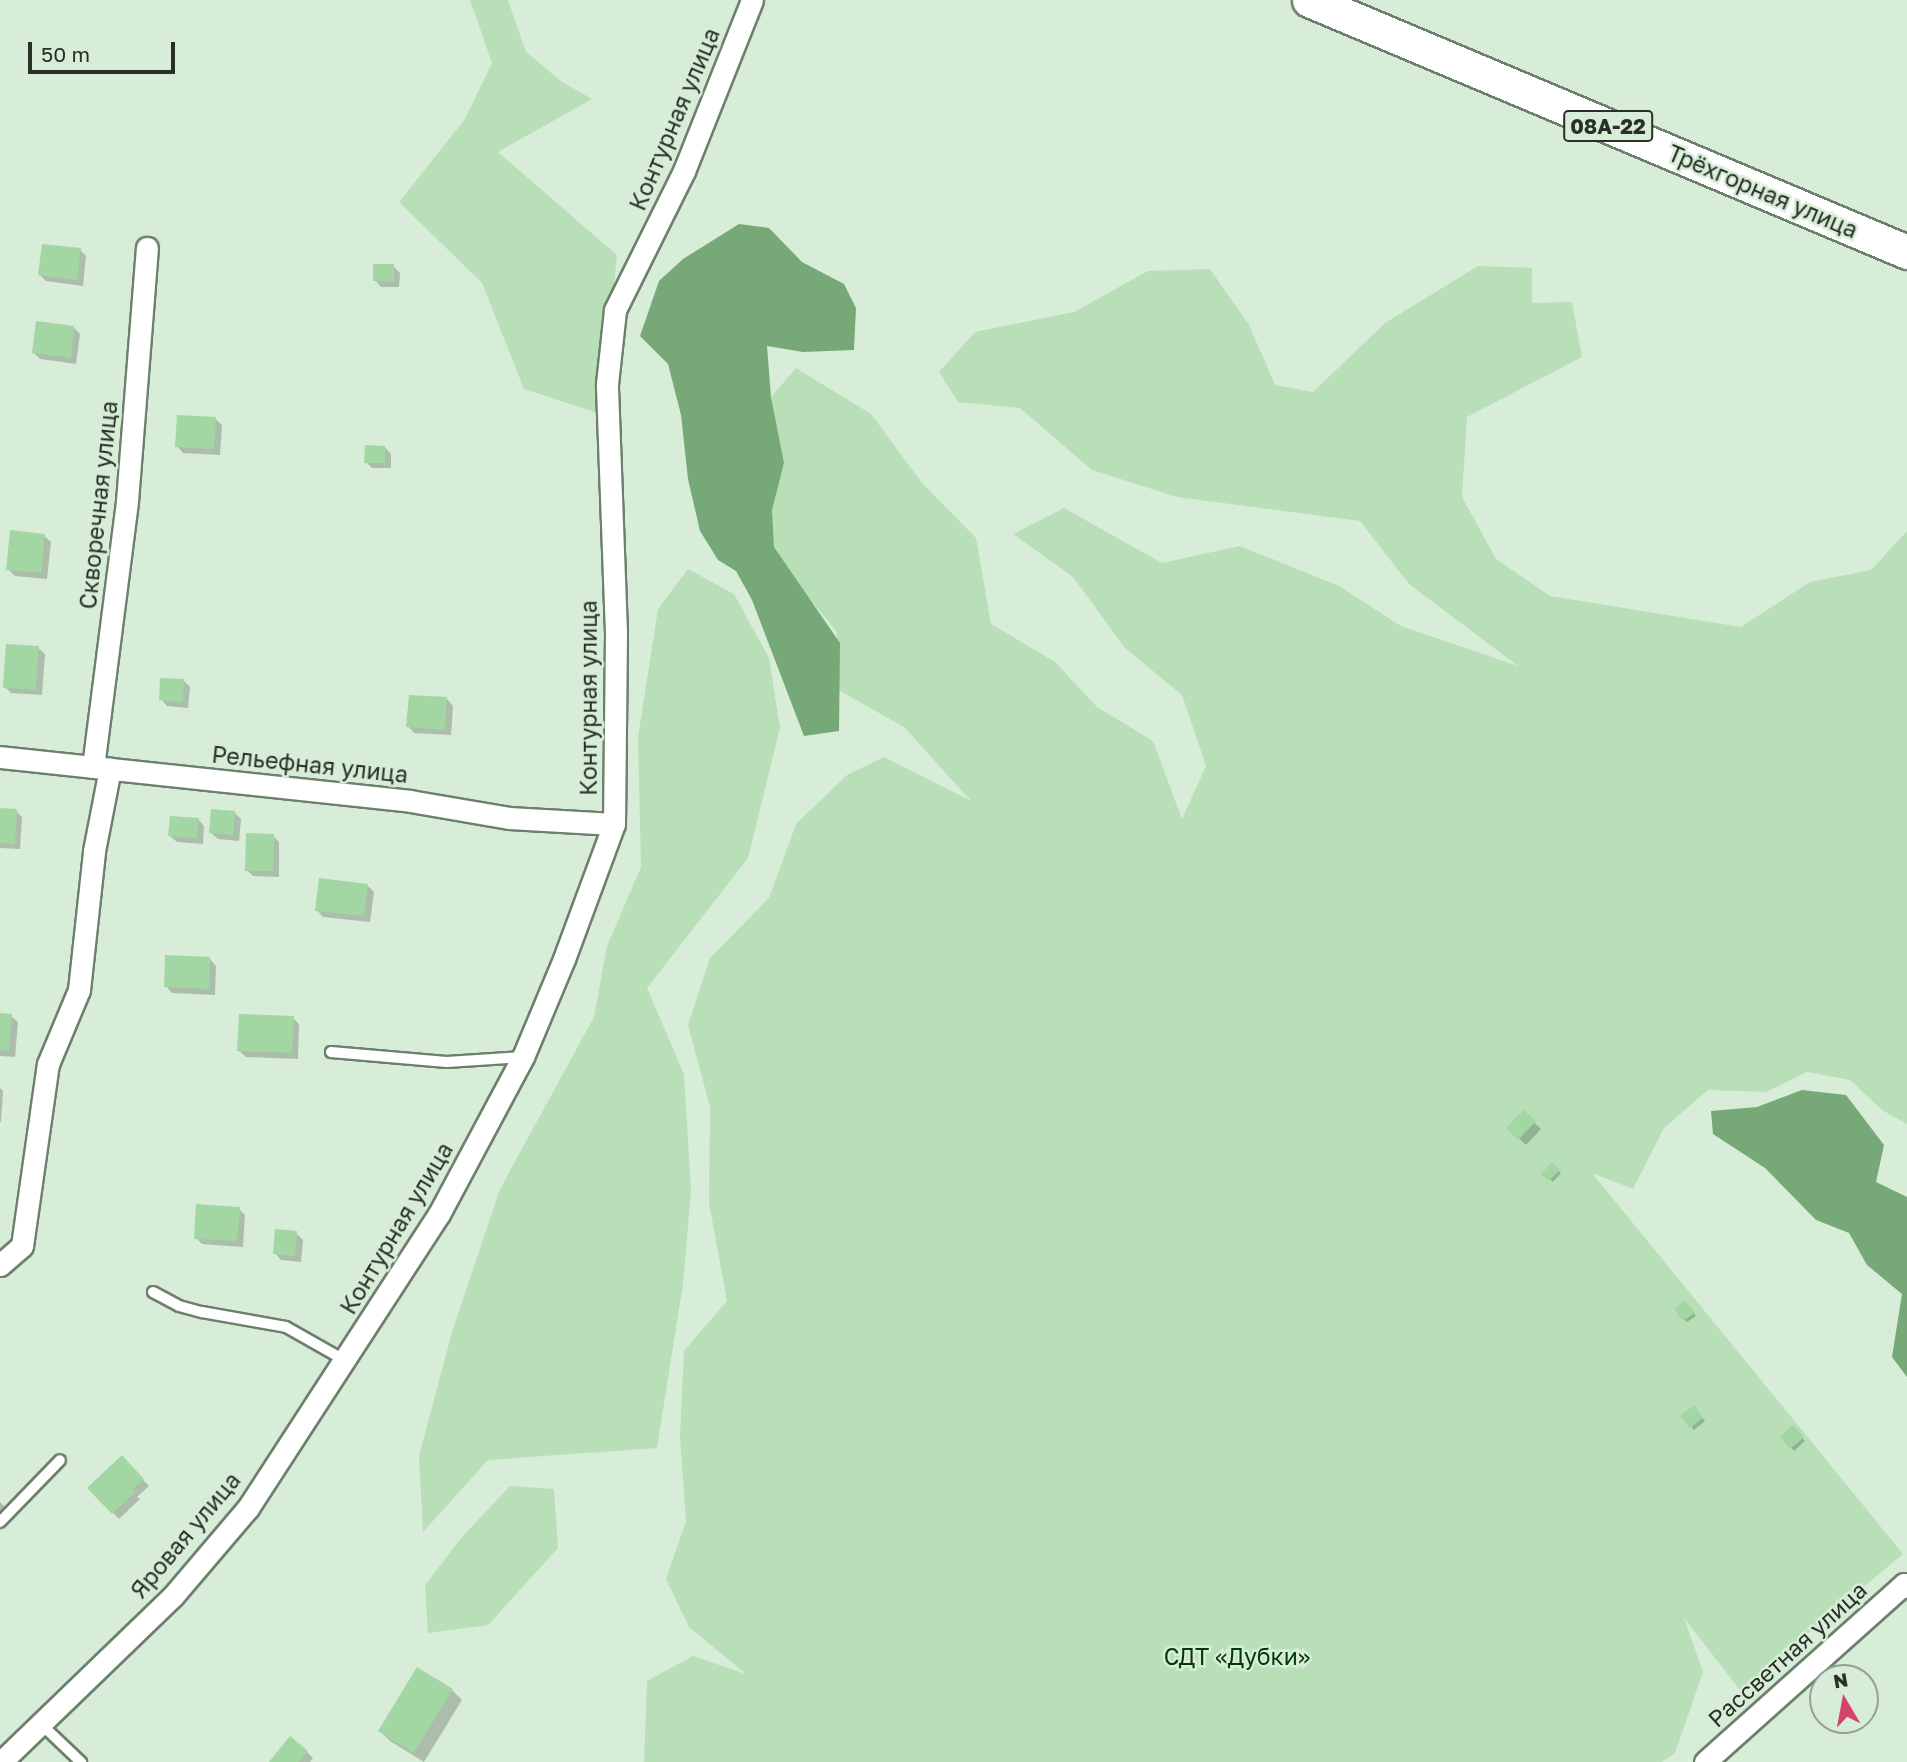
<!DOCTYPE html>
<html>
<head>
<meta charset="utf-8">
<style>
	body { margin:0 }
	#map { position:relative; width:1907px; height:1762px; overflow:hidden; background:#d8edd8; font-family:"Golos Text",sans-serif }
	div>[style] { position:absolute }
	.green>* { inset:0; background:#b8dfb8 }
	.water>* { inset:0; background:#77a978 }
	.shadow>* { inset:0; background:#0003 }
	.building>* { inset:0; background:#a2d6a3 }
	.roads { filter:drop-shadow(2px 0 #6d806d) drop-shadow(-2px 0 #6d806d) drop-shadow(0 2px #6d806d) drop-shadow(0 -2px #6d806d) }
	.service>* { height:10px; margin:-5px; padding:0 5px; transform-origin:5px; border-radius:5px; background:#fff }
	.minor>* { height:21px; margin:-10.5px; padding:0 10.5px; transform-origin:10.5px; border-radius:10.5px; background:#fff }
	.trunk>* { height:33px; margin:-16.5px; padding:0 16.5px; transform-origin:16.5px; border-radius:16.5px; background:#fff }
	span { translate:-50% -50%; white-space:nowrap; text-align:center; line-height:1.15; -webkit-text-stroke:5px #d8edd8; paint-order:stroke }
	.shield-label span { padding:2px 5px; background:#d8edd8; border:2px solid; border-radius:5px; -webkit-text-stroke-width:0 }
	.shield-label { font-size:21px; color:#283028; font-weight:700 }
	.street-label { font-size:23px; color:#283028 }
	.park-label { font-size:23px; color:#003a09 }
	.north { position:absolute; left:1809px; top:1664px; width:70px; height:70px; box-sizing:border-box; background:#d8edd8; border:2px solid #92a192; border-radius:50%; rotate:350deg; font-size:19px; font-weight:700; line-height:28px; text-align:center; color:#283028 }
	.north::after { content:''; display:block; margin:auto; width:24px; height:32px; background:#d2446a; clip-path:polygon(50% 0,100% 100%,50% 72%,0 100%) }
	.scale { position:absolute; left:28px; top:42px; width:147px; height:32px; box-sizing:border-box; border:4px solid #283028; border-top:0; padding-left:9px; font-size:21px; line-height:24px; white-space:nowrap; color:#283028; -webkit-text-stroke:5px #d8edd8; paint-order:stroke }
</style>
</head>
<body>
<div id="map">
	<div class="green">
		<div style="clip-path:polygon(470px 0,508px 0,526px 52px,562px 82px,592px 99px,498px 152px,617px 255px,601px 414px,524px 389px,482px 283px,399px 202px,465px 119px,492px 63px)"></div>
		<div style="clip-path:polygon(1478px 266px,1532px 268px,1532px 303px,1572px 302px,1582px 357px,1467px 417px,1462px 497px,1496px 559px,1550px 596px,1741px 627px,1810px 582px,1871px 570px,1907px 531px,1907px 1124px,1882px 1110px,1850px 1080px,1807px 1072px,1766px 1092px,1708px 1090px,1664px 1128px,1633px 1189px,1592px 1173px,1903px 1554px,1740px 1690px,1684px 1618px,1703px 1672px,1675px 1753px,1662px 1762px,644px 1762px,647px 1681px,693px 1656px,746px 1674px,689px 1627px,666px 1579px,686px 1521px,680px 1436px,684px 1351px,727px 1301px,709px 1203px,710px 1107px,688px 1025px,710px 958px,769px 898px,796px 824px,847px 775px,884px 757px,971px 801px,904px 727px,835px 688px,837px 632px,763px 542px,784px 463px,771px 397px,796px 368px,871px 414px,922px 483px,976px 538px,991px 624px,1055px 662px,1097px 707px,1153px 741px,1182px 819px,1206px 766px,1182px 695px,1125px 648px,1073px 577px,1013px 534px,1064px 508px,1162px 563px,1240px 546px,1339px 586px,1401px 626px,1518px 666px,1409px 584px,1360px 521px,1177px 497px,1092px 470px,1020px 408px,958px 402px,939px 372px,975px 332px,1074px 312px,1148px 271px,1210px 269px,1249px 325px,1275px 385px,1313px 392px,1385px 323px)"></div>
		<div style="clip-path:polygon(688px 569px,734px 594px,769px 658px,780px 728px,748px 858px,647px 988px,684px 1074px,691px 1191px,683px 1284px,657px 1448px,488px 1460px,423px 1532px,419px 1456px,452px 1332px,500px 1189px,594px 1017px,607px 946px,641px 867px,638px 737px,658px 609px)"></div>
		<div style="clip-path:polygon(510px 1486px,554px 1489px,558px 1548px,488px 1625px,428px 1633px,425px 1585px,462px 1537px)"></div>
	</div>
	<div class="water">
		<div style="clip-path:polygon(739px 224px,769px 228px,802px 262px,844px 284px,856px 308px,854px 350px,803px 352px,767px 346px,771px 397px,784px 463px,772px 510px,774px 547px,840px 643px,839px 731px,804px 736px,752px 600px,736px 571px,718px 560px,700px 531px,688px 479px,681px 415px,668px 364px,640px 336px,659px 281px,683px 259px)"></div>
		<div style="clip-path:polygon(1802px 1090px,1846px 1095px,1884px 1145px,1876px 1182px,1907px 1197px,1907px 1377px,1892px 1357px,1902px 1294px,1867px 1265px,1849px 1233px,1816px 1220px,1765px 1168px,1713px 1134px,1711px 1111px,1757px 1107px)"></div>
	</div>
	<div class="shadow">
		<div style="clip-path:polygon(80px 250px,86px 256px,83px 286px,46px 281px,40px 275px)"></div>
		<div style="clip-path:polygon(393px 266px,400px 273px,399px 287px,381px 287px,375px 280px)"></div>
		<div style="clip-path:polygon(74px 328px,80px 334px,76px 364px,40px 359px,34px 353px)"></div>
		<div style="clip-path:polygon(215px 419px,222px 425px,220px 455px,183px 453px,177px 446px)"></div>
		<div style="clip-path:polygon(385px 447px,391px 454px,391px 468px,372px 468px,366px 462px)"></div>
		<div style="clip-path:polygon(44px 536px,51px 542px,47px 579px,15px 576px,8px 569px)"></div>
		<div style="clip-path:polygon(38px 648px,45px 654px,42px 695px,11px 693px,5px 687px)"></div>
		<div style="clip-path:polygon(184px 681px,190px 687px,188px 708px,167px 706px,161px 699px)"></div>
		<div style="clip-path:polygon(447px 699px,453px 706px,451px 735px,414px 733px,408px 726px)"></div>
		<div style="clip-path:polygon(0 810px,16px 811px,22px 817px,20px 849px,0 848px)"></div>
		<div style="clip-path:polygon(234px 812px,241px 819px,239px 841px,218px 839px,211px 833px)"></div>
		<div style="clip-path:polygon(198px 819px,204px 826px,203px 844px,177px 842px,170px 836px)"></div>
		<div style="clip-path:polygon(273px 836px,279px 842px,279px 877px,253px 876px,247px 870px)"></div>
		<div style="clip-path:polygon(367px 885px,374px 892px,370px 922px,323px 917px,317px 910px)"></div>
		<div style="clip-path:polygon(210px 959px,216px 966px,215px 995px,172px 993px,166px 986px)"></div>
		<div style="clip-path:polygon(0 1015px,11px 1016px,18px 1022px,15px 1057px,0 1056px)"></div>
		<div style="clip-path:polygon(293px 1018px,299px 1024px,298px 1059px,246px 1057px,239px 1051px)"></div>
		<div style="clip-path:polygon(0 1088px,3px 1091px,1px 1122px,0 1122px)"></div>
		<div style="clip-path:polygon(1523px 1112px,1541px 1129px,1526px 1145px,1508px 1128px)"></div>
		<div style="clip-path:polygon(1552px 1165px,1561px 1173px,1553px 1182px,1543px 1174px)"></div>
		<div style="clip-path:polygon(239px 1209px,245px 1215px,243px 1247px,202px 1244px,196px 1238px)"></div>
		<div style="clip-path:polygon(296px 1233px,303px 1240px,301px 1262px,281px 1260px,275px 1253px)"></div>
		<div style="clip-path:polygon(1687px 1305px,1696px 1316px,1687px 1322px,1685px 1320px)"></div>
		<div style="clip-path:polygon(1696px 1410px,1705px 1421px,1694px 1430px,1683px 1416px)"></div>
		<div style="clip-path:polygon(1793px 1428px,1805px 1441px,1794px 1451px,1782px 1437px)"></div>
		<div style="clip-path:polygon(122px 1458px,149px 1486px,137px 1497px,140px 1499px,119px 1519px,90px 1488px)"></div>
		<div style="clip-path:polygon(0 1502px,6px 1508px,0 1514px)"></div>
		<div style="clip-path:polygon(452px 1690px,462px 1700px,424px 1762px,390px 1741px,380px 1731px)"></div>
		<div style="clip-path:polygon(307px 1752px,313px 1758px,310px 1762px,271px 1762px)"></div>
	</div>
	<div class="building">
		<div style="clip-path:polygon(42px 244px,81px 248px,77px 280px,38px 275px)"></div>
		<div style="clip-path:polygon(373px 264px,394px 264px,394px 282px,373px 281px)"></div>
		<div style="clip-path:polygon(36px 321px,74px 326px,71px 358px,32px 353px)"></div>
		<div style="clip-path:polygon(177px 415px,216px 417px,214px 449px,175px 447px)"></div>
		<div style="clip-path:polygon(365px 445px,385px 446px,385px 463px,364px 463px)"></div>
		<div style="clip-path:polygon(10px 530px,45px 534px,41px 573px,6px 570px)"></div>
		<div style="clip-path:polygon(6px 644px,39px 646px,36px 690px,3px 688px)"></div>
		<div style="clip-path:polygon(160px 678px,184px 679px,183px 702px,159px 700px)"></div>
		<div style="clip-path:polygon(409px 695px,447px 697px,445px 730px,406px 727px)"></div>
		<div style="clip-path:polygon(0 808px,17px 809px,15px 844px,0 843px)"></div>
		<div style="clip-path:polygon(211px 809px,235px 811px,233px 835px,209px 833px)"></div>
		<div style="clip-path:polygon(170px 816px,199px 818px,197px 838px,168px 836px)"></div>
		<div style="clip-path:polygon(246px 833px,274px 834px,273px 871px,245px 871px)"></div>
		<div style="clip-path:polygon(319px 878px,368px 884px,364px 916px,315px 911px)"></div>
		<div style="clip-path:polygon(165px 955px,210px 957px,209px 989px,164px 987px)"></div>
		<div style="clip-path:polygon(0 1013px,12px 1014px,9px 1051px,0 1050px)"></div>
		<div style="clip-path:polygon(239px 1014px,294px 1016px,292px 1053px,237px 1051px)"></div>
		<div style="clip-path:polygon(1523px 1110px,1536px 1121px,1518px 1140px,1506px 1128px)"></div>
		<div style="clip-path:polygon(1552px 1162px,1560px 1170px,1549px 1181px,1541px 1174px)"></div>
		<div style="clip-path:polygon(196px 1204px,240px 1207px,237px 1241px,194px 1239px)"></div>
		<div style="clip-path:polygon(275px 1229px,297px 1231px,295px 1256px,273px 1254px)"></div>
		<div style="clip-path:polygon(1685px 1300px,1695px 1313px,1683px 1321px,1674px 1309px)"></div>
		<div style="clip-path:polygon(1694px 1405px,1703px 1418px,1690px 1428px,1680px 1416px)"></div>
		<div style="clip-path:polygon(1793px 1425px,1804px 1437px,1790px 1449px,1780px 1437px)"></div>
		<div style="clip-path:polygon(122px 1455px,144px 1479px,133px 1489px,135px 1492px,112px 1514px,87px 1488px)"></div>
		<div style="clip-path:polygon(417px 1667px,453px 1689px,414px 1753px,378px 1731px)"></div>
		<div style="clip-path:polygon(290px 1736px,308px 1751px,299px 1762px,269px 1762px)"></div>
	</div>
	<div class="roads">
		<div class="service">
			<div style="left:331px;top:1052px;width:116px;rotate:4.9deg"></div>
			<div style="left:447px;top:1062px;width:76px;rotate:-3.8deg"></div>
			<div style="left:153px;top:1292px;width:30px;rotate:28deg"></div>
			<div style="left:179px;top:1306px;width:24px;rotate:15deg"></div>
			<div style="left:202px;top:1312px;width:85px;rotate:10.1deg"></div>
			<div style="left:286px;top:1327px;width:69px;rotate:29.5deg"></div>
			<div style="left:0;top:1522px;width:86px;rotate:-45.9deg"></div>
			<div style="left:40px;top:1723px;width:57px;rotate:43.6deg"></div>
		</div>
		<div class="minor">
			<div style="left:0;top:757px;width:412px;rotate:6.1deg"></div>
			<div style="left:410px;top:801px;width:100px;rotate:9.7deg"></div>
			<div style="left:509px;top:818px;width:105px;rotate:3.3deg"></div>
			<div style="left:93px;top:767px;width:268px;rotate:-82.7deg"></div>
			<div style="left:127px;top:501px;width:254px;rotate:-85.5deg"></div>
			<div style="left:0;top:1265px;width:29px;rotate:-41deg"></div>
			<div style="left:22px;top:1246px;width:184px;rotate:-81.9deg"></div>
			<div style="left:48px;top:1064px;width:80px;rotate:-67.3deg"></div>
			<div style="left:79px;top:990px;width:140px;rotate:-83.8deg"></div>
			<div style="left:94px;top:851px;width:84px;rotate:-79deg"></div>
			<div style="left:1px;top:1762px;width:239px;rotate:-44deg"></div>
			<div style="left:173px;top:1596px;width:116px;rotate:-49.6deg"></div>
			<div style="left:248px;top:1508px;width:351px;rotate:-57deg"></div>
			<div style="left:439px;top:1214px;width:178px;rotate:-61.9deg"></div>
			<div style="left:523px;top:1057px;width:106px;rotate:-67.3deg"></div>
			<div style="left:564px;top:959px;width:144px;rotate:-69.7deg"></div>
			<div style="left:614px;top:824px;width:191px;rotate:-89.4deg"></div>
			<div style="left:616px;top:633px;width:249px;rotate:-92.1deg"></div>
			<div style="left:607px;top:384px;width:74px;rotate:-83.8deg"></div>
			<div style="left:615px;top:310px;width:155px;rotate:-63.6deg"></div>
			<div style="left:684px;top:171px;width:184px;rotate:-68.3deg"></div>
			<div style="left:1705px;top:1762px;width:267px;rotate:-41.8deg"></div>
			<div style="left:1904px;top:1584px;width:4px;rotate:45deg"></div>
		</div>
		<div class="trunk">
			<div style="left:1309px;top:0;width:649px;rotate:22.85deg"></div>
		</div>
	</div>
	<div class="shield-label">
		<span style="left:1608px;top:126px">08А-22</span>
	</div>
	<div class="street-label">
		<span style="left:674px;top:119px;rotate:-67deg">Контурная улица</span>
		<span style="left:1763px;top:191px;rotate:23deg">Трёхгорная улица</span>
		<span style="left:98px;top:505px;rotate:-84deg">Скворечная улица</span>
		<span style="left:588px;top:698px;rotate:-90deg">Контурная улица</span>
		<span style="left:310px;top:764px;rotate:6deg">Рельефная улица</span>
		<span style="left:396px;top:1228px;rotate:-59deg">Контурная улица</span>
		<span style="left:185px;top:1535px;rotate:-50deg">Яровая улица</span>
		<span style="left:1787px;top:1654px;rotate:-42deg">Рассветная улица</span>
	</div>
	<div class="park-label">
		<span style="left:1237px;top:1656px">СДТ «Дубки»</span>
	</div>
	<div class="north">N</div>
	<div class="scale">50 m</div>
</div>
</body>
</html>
